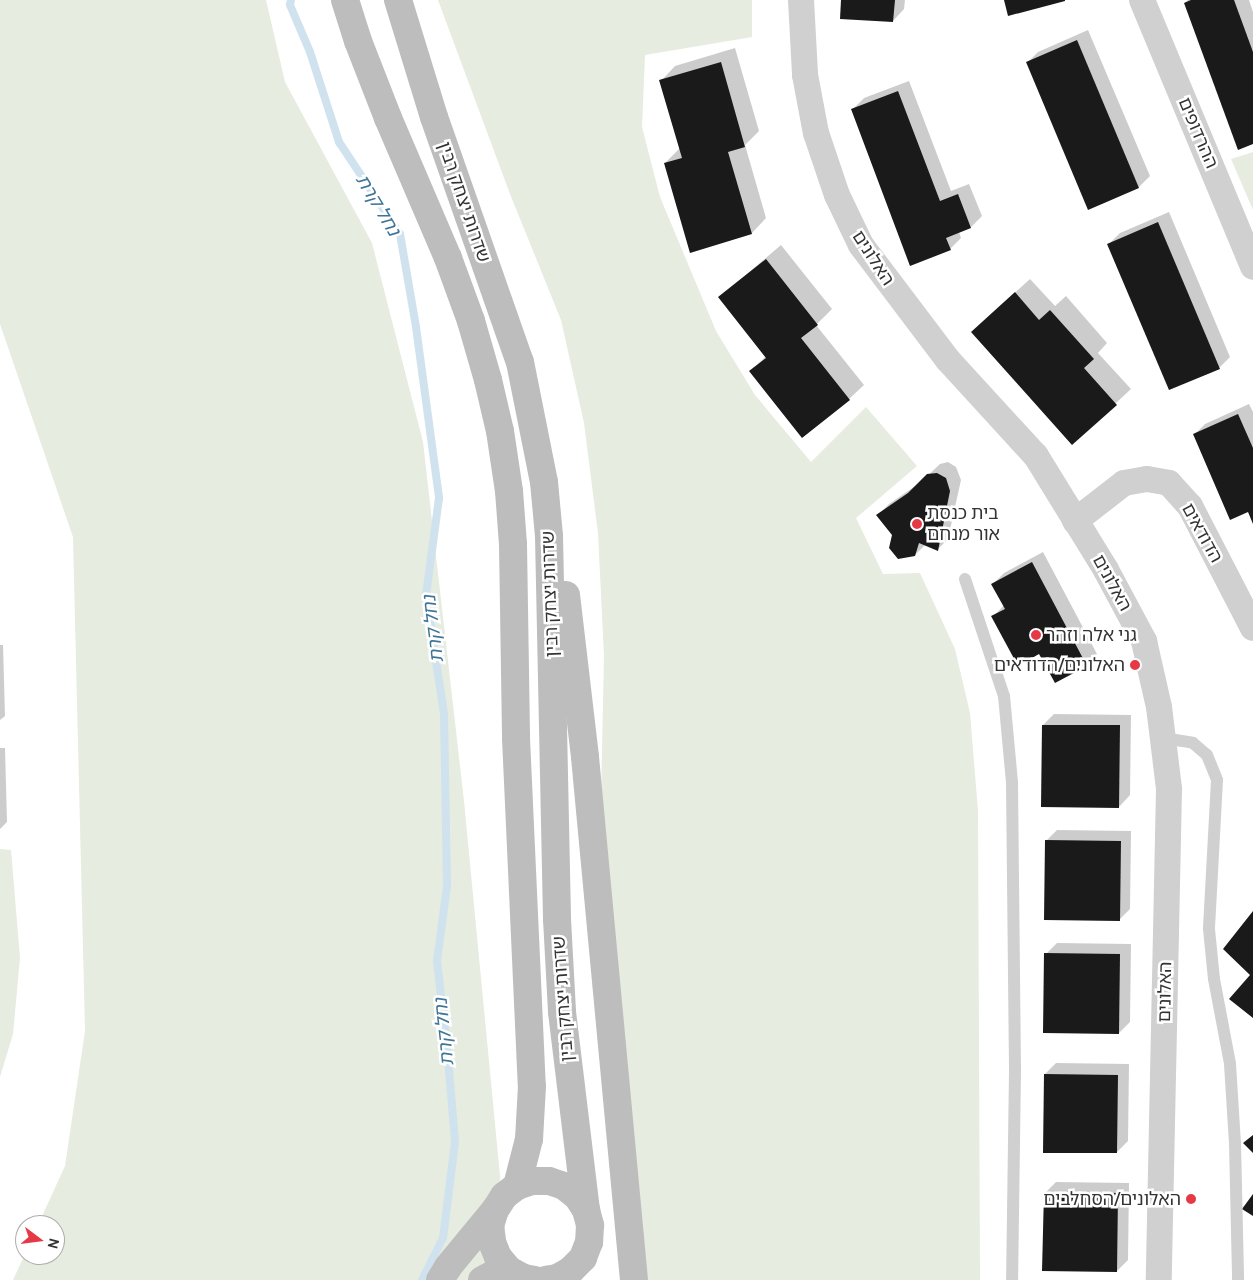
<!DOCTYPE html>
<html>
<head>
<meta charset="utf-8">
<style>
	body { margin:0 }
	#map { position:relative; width:1253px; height:1280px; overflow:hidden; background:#fff; font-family:Cabin,"Noto Sans Hebrew",sans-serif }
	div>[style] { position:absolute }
	.green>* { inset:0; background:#e6ecdf }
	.shadow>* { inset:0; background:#0003 }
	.stream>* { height:8px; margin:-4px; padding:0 4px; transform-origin:4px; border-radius:4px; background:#cfe2ee }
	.building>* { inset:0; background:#1a1a1a }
	.lane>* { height:12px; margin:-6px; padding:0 6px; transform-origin:6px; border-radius:6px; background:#d0d0d0 }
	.street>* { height:26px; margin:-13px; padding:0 13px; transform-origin:13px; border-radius:13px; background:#d0d0d0 }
	.secondary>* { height:28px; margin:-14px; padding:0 14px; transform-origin:14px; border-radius:14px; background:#bdbdbd }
	.dots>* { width:14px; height:14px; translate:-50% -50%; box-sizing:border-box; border:2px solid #fff; border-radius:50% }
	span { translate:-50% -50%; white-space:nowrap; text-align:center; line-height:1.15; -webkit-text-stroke:5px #fff; paint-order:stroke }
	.street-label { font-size:18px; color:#333 }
	.poi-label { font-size:18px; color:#333 }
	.left { translate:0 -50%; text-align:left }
	.right { translate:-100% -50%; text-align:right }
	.water-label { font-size:19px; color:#3f7597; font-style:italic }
	.north { position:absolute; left:15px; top:1215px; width:50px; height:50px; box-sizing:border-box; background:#fff; border:1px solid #adadad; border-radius:50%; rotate:105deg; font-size:14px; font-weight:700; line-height:20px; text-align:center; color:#333 }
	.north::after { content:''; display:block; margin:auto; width:18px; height:22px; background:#e63946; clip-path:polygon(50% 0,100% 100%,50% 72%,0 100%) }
</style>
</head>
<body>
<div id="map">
	<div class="green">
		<div style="clip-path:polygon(0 0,266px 0,285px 82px,372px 243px,423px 442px,464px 801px,510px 1280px,13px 1280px,25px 1254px,55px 1255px,55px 1225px,38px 1225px,65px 1166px,85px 1031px,73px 537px,0 324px)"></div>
		<div style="clip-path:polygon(438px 0,752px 0,752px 37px,645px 55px,642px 127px,660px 197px,716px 331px,755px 395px,811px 462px,866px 407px,917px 466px,856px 518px,883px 574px,920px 573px,955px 649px,970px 713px,978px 811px,980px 1280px,646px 1280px,601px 798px,604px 656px,598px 533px,584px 423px,561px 320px,510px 194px)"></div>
		<div style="clip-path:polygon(1253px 152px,1253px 210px,1231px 159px)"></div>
		<div style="clip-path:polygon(0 849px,11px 850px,20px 958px,13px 1034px,0 1077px)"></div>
	</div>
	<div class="shadow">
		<div style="clip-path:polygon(843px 0,905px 0,904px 9px,893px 21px)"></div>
		<div style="clip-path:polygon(1188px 0,1249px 0,1253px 12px,1253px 143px,1185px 3px)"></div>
		<div style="clip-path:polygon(1088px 30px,1150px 176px,1139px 187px,1089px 209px,1027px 63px,1038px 52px)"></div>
		<div style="clip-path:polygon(735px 48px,759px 131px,745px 145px,766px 218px,752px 233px,690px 251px,665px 163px,680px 148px,661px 81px,675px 66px)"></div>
		<div style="clip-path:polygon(909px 81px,951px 191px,969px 184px,982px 216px,971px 227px,959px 232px,961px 238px,950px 249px,853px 109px,864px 98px)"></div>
		<div style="clip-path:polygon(1169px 212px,1230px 357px,1219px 368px,1109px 244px,1120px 233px)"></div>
		<div style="clip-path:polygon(781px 245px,832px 309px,816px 325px,864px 385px,849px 399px,751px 371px,766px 356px,720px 297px)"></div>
		<div style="clip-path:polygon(1030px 279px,1055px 306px,1066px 296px,1107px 343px,1098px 353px,1131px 389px,1072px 444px,987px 318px)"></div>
		<div style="clip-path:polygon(1249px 404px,1253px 412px,1253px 521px,1248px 510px,1194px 435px,1205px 424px)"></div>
		<div style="clip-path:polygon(948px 462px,956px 467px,961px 480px,948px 539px,937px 550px,926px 544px,915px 555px,878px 515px,889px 504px,921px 482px,940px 464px)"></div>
		<div style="clip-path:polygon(1043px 552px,1097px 654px,1086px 665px,993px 617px,1004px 605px,993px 584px,1004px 573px)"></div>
		<div style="clip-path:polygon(0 645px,3px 645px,5px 716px,0 720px)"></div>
		<div style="clip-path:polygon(1054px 714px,1131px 715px,1130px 795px,1119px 807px,1043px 725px)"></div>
		<div style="clip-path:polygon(0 748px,5px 748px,7px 822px,0 829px)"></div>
		<div style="clip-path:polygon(1057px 830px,1131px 831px,1130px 909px,1119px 920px,1046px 841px)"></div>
		<div style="clip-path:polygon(1057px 943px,1131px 944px,1130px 1022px,1119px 1033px,1046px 954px)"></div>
		<div style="clip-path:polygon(1056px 1063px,1129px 1064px,1128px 1141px,1117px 1152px,1045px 1074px)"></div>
		<div style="clip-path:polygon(1056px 1182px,1129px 1183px,1128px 1260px,1117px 1271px,1045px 1193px)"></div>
	</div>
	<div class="stream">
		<div style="left:291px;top:0;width:5px;rotate:101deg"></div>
		<div style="left:290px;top:5px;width:51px;rotate:66.9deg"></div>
		<div style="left:310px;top:52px;width:95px;rotate:72.1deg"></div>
		<div style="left:339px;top:142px;width:110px;rotate:56.5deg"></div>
		<div style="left:400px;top:234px;width:94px;rotate:80.2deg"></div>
		<div style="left:416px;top:327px;width:173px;rotate:82.3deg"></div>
		<div style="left:439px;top:498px;width:98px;rotate:97.6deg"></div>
		<div style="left:426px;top:595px;width:120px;rotate:81.4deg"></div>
		<div style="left:444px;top:714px;width:172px;rotate:89deg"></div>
		<div style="left:447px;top:886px;width:76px;rotate:97.6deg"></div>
		<div style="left:437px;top:961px;width:86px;rotate:83.3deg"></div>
		<div style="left:447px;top:1046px;width:96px;rotate:85.2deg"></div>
		<div style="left:455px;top:1142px;width:97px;rotate:97.1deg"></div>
		<div style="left:443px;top:1238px;width:47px;rotate:116.6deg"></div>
	</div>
	<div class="building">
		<div style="clip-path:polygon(841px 0,895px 0,893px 22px,840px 19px)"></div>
		<div style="clip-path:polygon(1004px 0,1065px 0,1065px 1px,1008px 16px)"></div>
		<div style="clip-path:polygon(1191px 0,1234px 0,1253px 52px,1253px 144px,1238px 150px,1184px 3px)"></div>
		<div style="clip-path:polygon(1077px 40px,1139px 188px,1088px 210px,1026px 62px)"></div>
		<div style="clip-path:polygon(721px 62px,745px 147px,728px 152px,752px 234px,690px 253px,664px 163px,682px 158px,659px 80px)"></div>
		<div style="clip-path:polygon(898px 91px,940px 201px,958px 194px,971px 228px,946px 238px,951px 250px,910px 266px,851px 109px)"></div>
		<div style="clip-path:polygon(1158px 222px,1220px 369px,1169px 390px,1107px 244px)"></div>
		<div style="clip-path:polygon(766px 259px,818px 325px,801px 338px,850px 400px,802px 438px,749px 371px,766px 358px,718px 297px)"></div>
		<div style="clip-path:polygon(1015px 292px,1039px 320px,1050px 310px,1094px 359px,1084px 368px,1117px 405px,1072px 445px,971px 332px)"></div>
		<div style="clip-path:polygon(1238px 414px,1253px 448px,1253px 524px,1248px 512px,1230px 520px,1193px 434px)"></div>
		<div style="clip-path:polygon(937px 473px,946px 478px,950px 491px,938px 551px,919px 543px,915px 556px,898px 559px,889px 548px,892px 535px,876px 515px,908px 493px,927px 474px)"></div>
		<div style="clip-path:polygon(1032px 562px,1087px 666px,1055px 683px,1039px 654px,1018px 666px,991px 616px,1005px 609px,991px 584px)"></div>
		<div style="clip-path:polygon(1042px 725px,1120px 725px,1119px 808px,1041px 807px)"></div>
		<div style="clip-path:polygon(1045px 840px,1121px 841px,1120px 921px,1044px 920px)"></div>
		<div style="clip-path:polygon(1253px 911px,1253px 1018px,1229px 999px,1250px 975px,1223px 949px)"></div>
		<div style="clip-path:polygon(1044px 953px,1120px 954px,1119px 1034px,1043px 1033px)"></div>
		<div style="clip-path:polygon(1044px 1074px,1118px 1075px,1117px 1153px,1043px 1153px)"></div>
		<div style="clip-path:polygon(1253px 1135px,1253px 1153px,1243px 1143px)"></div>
		<div style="clip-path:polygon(1044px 1192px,1118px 1193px,1117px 1272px,1042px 1271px)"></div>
		<div style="clip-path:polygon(1253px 1194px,1253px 1216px,1242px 1209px)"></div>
	</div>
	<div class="lane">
		<div style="left:965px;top:579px;width:123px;rotate:71.6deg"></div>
		<div style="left:1004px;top:696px;width:87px;rotate:84.7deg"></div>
		<div style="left:1012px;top:783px;width:288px;rotate:89.4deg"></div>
		<div style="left:1015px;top:1071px;width:209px;rotate:90.8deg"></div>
		<div style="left:1163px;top:738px;width:30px;rotate:9deg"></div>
		<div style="left:1193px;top:743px;width:18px;rotate:41deg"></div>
		<div style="left:1207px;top:755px;width:27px;rotate:68deg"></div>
		<div style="left:1217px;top:780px;width:149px;rotate:93.1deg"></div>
		<div style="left:1209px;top:929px;width:50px;rotate:84.3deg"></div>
		<div style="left:1214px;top:979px;width:86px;rotate:79.3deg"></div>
		<div style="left:1230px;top:1064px;width:79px;rotate:86.4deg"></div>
		<div style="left:1235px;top:1143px;width:137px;rotate:88.7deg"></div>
	</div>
	<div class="street">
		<div style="left:801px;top:0;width:75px;rotate:86.9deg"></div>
		<div style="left:805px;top:75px;width:59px;rotate:79.3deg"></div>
		<div style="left:816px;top:133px;width:65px;rotate:71.3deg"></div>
		<div style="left:837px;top:195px;width:55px;rotate:64.4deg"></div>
		<div style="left:861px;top:245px;width:144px;rotate:52.9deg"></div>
		<div style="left:948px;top:360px;width:130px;rotate:47.5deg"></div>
		<div style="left:1036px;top:456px;width:134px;rotate:58.4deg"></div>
		<div style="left:1106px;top:570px;width:81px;rotate:61.8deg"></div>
		<div style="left:1144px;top:641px;width:68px;rotate:77.2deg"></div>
		<div style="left:1159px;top:707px;width:83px;rotate:83deg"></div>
		<div style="left:1169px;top:789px;width:491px;rotate:91.2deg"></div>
		<div style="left:1142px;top:0;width:289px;rotate:67.4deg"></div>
		<div style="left:1075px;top:521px;width:62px;rotate:-37.8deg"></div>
		<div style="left:1124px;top:483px;width:23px;rotate:-10deg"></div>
		<div style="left:1147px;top:479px;width:22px;rotate:10deg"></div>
		<div style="left:1169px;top:483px;width:31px;rotate:48deg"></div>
		<div style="left:1190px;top:506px;width:137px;rotate:62.7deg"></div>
	</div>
	<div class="secondary">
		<div style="left:345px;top:0;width:43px;rotate:72.4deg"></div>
		<div style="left:358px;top:41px;width:83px;rotate:68.7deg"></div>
		<div style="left:388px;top:118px;width:152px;rotate:66.8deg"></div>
		<div style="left:448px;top:258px;width:67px;rotate:69.9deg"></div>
		<div style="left:471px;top:321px;width:61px;rotate:73.9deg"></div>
		<div style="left:488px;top:380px;width:52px;rotate:76.8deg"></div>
		<div style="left:500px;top:431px;width:61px;rotate:81.5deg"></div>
		<div style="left:509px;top:491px;width:53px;rotate:85.7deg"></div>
		<div style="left:513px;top:544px;width:194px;rotate:89.1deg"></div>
		<div style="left:516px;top:738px;width:348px;rotate:87.4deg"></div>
		<div style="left:532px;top:1086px;width:53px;rotate:93.2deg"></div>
		<div style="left:529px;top:1139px;width:49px;rotate:104.3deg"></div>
		<div style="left:398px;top:0;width:122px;rotate:72.9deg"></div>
		<div style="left:434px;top:117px;width:260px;rotate:70.7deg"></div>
		<div style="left:520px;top:362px;width:122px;rotate:78.7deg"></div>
		<div style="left:544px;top:482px;width:54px;rotate:84.7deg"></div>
		<div style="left:549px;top:536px;width:383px;rotate:88.8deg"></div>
		<div style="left:557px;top:919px;width:93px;rotate:86.9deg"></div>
		<div style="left:562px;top:1012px;width:199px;rotate:83.1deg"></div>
		<div style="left:566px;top:595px;width:163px;rotate:83.3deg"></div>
		<div style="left:585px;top:757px;width:525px;rotate:84.65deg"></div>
		<div style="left:440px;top:1280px;width:15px;rotate:-58deg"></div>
		<div style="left:448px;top:1267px;width:74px;rotate:-50.5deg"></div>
		<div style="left:482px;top:1280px;width:17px;rotate:-28deg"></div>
		<div style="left:497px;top:1272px;width:17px;rotate:3deg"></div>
		<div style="left:535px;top:1280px;width:11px;rotate:-170deg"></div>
		<div style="left:524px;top:1278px;width:17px;rotate:-152deg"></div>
		<div style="left:509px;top:1270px;width:17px;rotate:-130deg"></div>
		<div style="left:498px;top:1257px;width:16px;rotate:-112deg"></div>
		<div style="left:492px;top:1242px;width:16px;rotate:-97deg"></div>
		<div style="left:490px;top:1226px;width:17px;rotate:-73deg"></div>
		<div style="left:495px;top:1210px;width:17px;rotate:-57deg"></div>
		<div style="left:504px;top:1196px;width:16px;rotate:-38deg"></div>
		<div style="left:517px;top:1186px;width:16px;rotate:-18deg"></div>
		<div style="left:532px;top:1181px;width:17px"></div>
		<div style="left:549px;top:1181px;width:16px;rotate:18deg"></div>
		<div style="left:564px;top:1186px;width:16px;rotate:38deg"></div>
		<div style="left:577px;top:1196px;width:17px;rotate:57deg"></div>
		<div style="left:586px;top:1210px;width:16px;rotate:75deg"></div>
		<div style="left:590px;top:1225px;width:17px;rotate:93deg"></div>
		<div style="left:589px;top:1242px;width:17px;rotate:111deg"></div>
		<div style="left:583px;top:1258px;width:17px;rotate:135deg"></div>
		<div style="left:571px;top:1270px;width:16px;rotate:150deg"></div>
		<div style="left:557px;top:1278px;width:11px;rotate:170deg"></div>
	</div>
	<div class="dots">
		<div style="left:917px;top:524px;background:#e63946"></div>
		<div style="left:1036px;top:635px;background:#e63946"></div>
		<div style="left:1135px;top:665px;background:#e63946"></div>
		<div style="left:1191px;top:1199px;background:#e63946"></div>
	</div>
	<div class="street-label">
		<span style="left:1198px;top:133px;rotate:67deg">ההרדופים</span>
		<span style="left:464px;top:202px;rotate:71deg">שדרות יצחק רבין</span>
		<span style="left:873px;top:258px;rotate:57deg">האלונים</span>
		<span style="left:1202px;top:533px;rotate:61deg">הדודאים</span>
		<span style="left:1112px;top:583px;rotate:61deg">האלונים</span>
		<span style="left:550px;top:594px;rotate:-92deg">שדרות יצחק רבין</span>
		<span style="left:1165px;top:992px;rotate:-89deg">האלונים</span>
		<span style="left:563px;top:999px;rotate:-94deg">שדרות יצחק רבין</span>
	</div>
	<div class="poi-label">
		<span class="left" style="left:927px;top:524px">בית כנסת<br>אור מנחם</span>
		<span class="left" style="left:1046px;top:635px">גני אלה וזהר</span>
		<span class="right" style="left:1125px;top:665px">האלונים/הדודאים</span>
		<span class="right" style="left:1181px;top:1199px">האלונים/הסחלבים</span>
	</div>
	<div class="water-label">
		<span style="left:378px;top:205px;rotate:59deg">נחל קרת</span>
		<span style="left:433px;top:629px;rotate:-97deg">נחל קרת</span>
		<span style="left:444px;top:1032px;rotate:-96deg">נחל קרת</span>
	</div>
	<div class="north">N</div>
</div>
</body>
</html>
